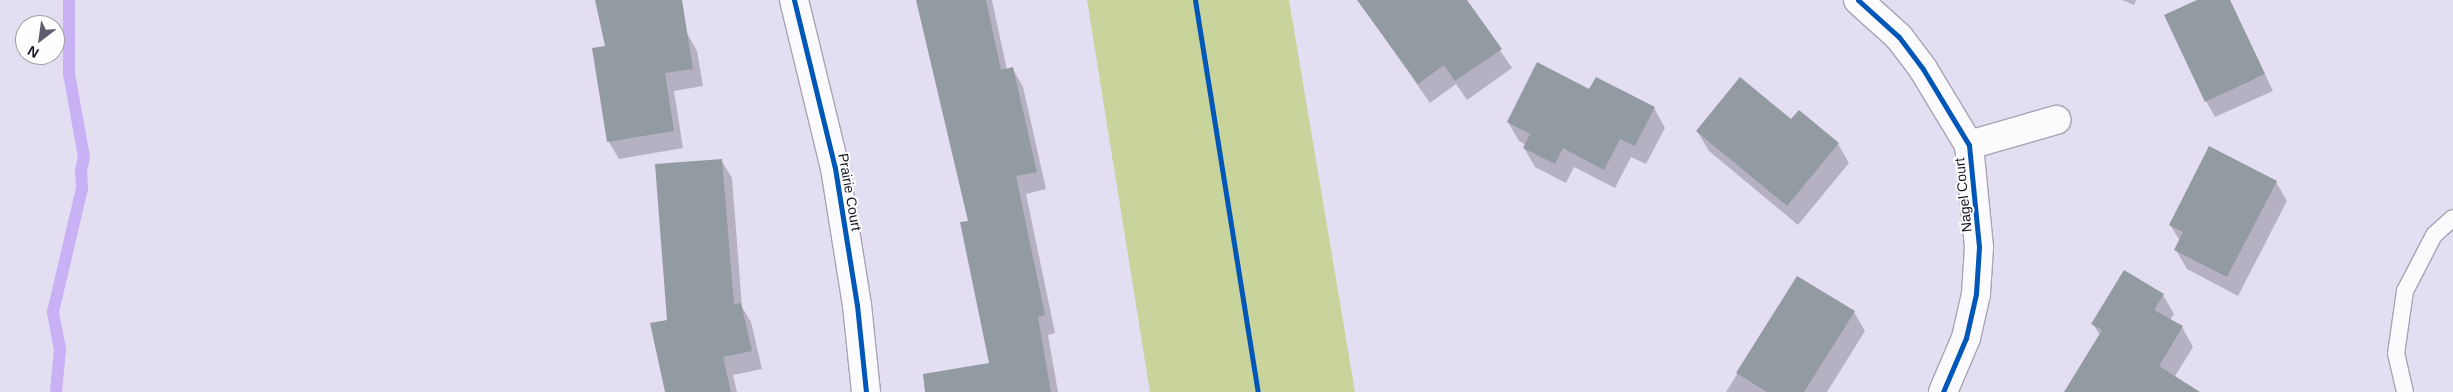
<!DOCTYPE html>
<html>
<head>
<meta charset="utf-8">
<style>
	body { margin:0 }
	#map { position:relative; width:2453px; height:392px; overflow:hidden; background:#e4def3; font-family:Helvetica,sans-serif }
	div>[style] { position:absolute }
	.green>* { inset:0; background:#c9d39c }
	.shadow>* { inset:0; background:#0003 }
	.stream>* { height:12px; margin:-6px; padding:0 6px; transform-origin:6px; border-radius:6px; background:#c8b1f5 }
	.building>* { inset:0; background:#929aa2 }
	.roads { filter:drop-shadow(1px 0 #a8a3b4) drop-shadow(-1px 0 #a8a3b4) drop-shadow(0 1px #a8a3b4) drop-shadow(0 -1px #a8a3b4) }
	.lane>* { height:16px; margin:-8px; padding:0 8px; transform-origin:8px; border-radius:8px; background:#fbfafd }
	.street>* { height:28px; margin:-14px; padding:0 14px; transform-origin:14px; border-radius:14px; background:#fbfafd }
	.cycleway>* { height:5px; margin:-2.5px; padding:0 2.5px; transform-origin:2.5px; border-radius:2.5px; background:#0057b8 }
	span { translate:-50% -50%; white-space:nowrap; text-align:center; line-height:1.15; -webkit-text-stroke:4px #fefefe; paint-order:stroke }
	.street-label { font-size:14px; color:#191424 }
	.north { position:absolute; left:15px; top:15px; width:50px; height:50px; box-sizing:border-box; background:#fefefe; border:1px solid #a2a0a7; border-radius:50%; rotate:210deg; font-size:14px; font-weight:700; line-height:20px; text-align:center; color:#191424 }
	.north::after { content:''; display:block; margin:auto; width:18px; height:22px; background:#605b6c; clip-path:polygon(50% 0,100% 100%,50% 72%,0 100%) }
</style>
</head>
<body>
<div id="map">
	<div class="green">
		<div style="clip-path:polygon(1087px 0,1289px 0,1355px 392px,1150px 392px)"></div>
	</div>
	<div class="shadow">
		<div style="clip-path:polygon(596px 0,676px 0,687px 33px,697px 51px,703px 86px,674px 91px,683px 148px,619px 159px,609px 142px,607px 47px)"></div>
		<div style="clip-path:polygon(918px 0,992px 0,1007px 70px,1013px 69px,1023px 87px,1046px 189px,1026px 194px,1055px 333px,1048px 335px,1058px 392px,980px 392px,990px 364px,969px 222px)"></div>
		<div style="clip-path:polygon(1358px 0,1466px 0,1512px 68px,1467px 100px,1456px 84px,1430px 103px)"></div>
		<div style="clip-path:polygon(2122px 0,2136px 0,2134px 5px)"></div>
		<div style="clip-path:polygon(2200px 0,2230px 0,2273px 91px,2215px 117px,2206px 101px)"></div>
		<div style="clip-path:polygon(1590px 91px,1654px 108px,1665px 128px,1646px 164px,1631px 157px,1615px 188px,1574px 167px,1566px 183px,1535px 167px,1524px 148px,1526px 145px,1519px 141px,1508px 122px)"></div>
		<div style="clip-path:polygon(1697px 131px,1838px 144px,1849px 163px,1798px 225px,1709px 151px)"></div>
		<div style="clip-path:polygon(721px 160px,732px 178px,742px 307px,751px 322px,762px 369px,733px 375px,737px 392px,667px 392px,668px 321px)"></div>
		<div style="clip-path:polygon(2276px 182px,2287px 201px,2238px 296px,2187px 269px,2176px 250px,2180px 241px,2170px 225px)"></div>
		<div style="clip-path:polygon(1798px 277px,1854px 312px,1865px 331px,1827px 392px,1726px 392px)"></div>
		<div style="clip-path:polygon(2163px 295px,2174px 314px,2170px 320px,2182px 327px,2193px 347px,2174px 378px,2182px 392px,2075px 392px,2100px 336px,2093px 324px)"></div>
	</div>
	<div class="stream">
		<div style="left:56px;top:392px;width:43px;rotate:-84.7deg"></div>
		<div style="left:60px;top:349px;width:38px;rotate:-101deg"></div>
		<div style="left:53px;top:312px;width:127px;rotate:-76.8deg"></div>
		<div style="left:82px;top:188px;width:17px;rotate:-93deg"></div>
		<div style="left:81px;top:171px;width:14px;rotate:-78deg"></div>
		<div style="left:84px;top:157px;width:84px;rotate:-100.2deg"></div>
		<div style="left:69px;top:74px;width:74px;rotate:-90deg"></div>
	</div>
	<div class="building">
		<div style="clip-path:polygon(595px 0,682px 0,693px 69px,665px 73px,674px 131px,607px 142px,592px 48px,605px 46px)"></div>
		<div style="clip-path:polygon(916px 0,986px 0,1001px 70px,1013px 67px,1037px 172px,1016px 176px,1045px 315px,1038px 317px,1051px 392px,925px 392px,923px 374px,989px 363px,960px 222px,968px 221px)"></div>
		<div style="clip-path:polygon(1357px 0,1467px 0,1502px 49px,1455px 81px,1444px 65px,1418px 84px)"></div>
		<div style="clip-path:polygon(2197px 0,2230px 0,2265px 74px,2205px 102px,2164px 15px)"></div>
		<div style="clip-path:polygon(1537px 62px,1589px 89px,1596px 77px,1655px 107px,1635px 146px,1620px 139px,1604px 170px,1563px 148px,1555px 164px,1523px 148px,1530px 134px,1507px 122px)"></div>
		<div style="clip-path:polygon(1740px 77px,1791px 119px,1799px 110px,1839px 143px,1787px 206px,1696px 131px)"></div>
		<div style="clip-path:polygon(2209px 146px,2277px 181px,2227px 277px,2174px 250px,2183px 232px,2169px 225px)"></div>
		<div style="clip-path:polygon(722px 159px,734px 304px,741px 303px,752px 351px,723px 357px,731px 392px,665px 392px,650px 323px,667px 320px,655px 164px)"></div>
		<div style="clip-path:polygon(2124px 270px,2164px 294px,2154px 310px,2183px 326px,2159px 366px,2200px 392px,2064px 392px,2102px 330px,2091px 324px)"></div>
		<div style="clip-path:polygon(1797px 276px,1855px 311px,1804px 392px,1767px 392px,1736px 373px)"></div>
	</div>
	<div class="roads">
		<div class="lane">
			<div style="left:2405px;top:392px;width:39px;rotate:-103deg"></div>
			<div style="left:2396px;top:354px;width:64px;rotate:-81.9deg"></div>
			<div style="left:2405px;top:291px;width:63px;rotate:-62.6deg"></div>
			<div style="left:2434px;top:235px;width:25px;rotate:-42deg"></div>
		</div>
		<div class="street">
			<div style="left:794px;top:0;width:173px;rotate:76.3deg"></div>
			<div style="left:835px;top:168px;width:139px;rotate:80.9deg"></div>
			<div style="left:857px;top:305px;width:87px;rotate:84.1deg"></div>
			<div style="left:1858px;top:0;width:55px;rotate:42.1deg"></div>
			<div style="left:1899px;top:37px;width:40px;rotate:53deg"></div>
			<div style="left:1923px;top:69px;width:89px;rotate:58.8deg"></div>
			<div style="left:1969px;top:145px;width:102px;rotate:84.4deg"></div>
			<div style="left:1979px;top:247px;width:47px;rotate:93.7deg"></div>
			<div style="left:1976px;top:294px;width:45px;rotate:102.8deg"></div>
			<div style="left:1966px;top:338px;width:59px;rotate:113.1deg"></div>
			<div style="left:1969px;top:145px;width:91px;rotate:-16deg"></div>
		</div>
	</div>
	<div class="cycleway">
		<div style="left:794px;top:0;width:173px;rotate:76.3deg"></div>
		<div style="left:835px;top:168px;width:139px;rotate:80.9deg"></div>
		<div style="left:857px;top:305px;width:87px;rotate:84.1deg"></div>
		<div style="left:1195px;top:0;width:397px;rotate:80.9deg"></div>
		<div style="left:1858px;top:0;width:55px;rotate:42.1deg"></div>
		<div style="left:1899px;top:37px;width:40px;rotate:53deg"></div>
		<div style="left:1923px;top:69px;width:89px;rotate:58.8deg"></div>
		<div style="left:1969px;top:145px;width:102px;rotate:84.4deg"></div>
		<div style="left:1979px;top:247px;width:47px;rotate:93.7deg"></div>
		<div style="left:1976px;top:294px;width:45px;rotate:102.8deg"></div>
		<div style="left:1966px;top:338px;width:59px;rotate:113.1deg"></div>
	</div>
	<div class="street-label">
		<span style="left:850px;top:192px;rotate:80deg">Prairie Court</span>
		<span style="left:1963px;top:195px;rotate:-96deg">Nagel Court</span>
	</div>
	<div class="north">N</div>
</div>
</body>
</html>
